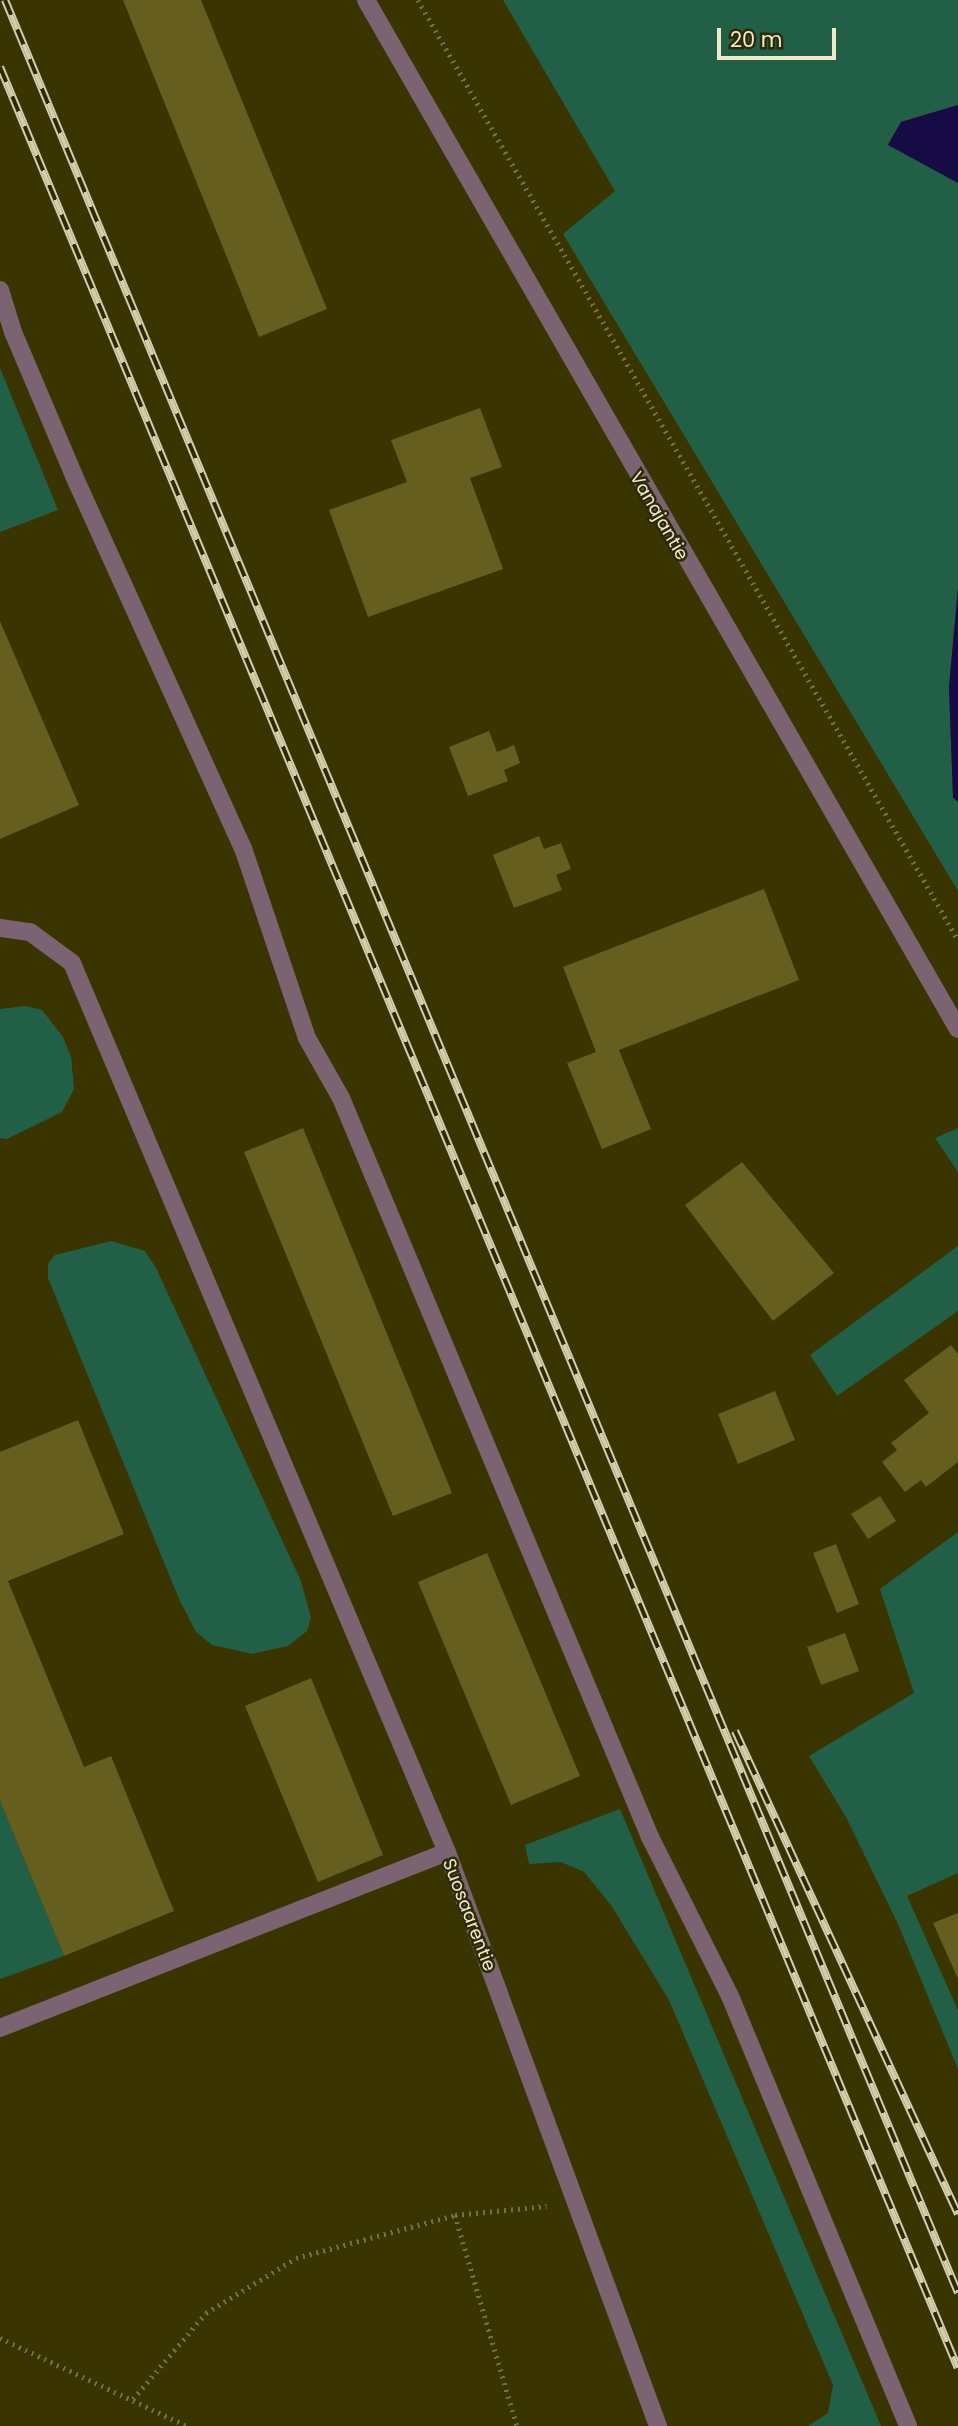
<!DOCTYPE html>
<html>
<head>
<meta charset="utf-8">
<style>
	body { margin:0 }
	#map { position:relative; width:958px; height:2426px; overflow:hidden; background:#3a3401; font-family:Poppins,sans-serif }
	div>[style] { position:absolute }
	.green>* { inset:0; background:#216046 }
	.water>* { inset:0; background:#160b44 }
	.building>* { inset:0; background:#665e1e }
	.path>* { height:4.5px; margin-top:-2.25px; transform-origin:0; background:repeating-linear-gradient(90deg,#757043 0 2px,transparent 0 7px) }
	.minor>* { height:18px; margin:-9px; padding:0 9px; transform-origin:9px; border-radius:9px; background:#7b6371 }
	.rail>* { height:8px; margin-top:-4px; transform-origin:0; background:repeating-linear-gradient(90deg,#2e2a08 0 16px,#d3cfad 0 32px); box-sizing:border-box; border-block:2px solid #d3cfad }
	span { translate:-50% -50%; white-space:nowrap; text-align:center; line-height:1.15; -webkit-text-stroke:5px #2e2a08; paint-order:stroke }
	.street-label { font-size:18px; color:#eeebcb }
	.scale { position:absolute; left:717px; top:28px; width:119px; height:32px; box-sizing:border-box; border:4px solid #eeebcb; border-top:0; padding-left:9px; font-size:21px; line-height:24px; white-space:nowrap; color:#eeebcb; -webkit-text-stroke:5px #2e2a08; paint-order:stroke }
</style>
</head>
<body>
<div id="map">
	<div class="green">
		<div style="clip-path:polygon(503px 0,958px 0,958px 105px,901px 122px,888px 144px,958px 183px,958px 588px,949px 687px,953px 797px,958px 802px,958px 891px,563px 234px,615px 191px)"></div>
		<div style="clip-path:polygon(0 368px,58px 510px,0 532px)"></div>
		<div style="clip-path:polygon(26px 1006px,42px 1010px,63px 1037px,71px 1057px,74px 1089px,62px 1112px,7px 1139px,0 1138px,0 1009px)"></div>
		<div style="clip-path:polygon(958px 1128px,958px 1172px,935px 1138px)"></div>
		<div style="clip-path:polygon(111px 1241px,145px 1251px,156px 1268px,301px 1581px,311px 1618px,307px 1631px,288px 1646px,252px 1654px,212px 1645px,196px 1632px,179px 1599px,48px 1278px,48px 1264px,55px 1255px)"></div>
		<div style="clip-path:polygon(958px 1246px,958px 1311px,837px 1396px,810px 1355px)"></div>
		<div style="clip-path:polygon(958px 1532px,958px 1873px,907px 1896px,958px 2010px,958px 2069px,898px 1924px,846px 1817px,809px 1756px,914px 1693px,880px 1589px)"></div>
		<div style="clip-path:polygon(0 1801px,64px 1956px,0 1979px)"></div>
		<div style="clip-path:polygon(620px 1809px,881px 2426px,808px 2426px,828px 2413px,833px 2385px,669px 2000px,611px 1905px,584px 1872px,561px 1862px,529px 1864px,525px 1845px)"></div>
	</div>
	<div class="water">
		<div style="clip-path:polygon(958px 105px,958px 183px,888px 145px,901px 122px)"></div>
		<div style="clip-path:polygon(958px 588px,958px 802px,953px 797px,949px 687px)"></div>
	</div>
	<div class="building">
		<div style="clip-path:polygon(123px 0,201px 0,327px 309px,259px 337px)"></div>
		<div style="clip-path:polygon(480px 408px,502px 467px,470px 478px,503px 569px,368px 617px,329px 510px,407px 482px,391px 440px)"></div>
		<div style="clip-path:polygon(0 621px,79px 805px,0 839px)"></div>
		<div style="clip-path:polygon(489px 731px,497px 752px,514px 745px,520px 763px,504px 770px,508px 781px,468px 796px,449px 747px)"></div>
		<div style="clip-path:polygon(539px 836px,544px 849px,561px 843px,571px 869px,556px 875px,562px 890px,514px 908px,493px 855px)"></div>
		<div style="clip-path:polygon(764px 889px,799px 980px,619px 1050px,651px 1129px,602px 1149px,567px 1063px,596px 1052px,563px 967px)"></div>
		<div style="clip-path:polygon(303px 1128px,452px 1493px,393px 1516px,244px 1152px)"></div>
		<div style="clip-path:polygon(742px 1162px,834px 1273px,773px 1321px,685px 1205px)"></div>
		<div style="clip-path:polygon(951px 1345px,958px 1354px,958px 1462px,926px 1487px,921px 1480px,905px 1492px,882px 1462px,897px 1450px,891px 1443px,929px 1413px,904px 1380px)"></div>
		<div style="clip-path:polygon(775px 1391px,795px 1440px,738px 1464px,718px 1414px)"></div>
		<div style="clip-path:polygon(78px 1420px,124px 1534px,8px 1581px,84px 1767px,111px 1756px,174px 1911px,64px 1956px,0 1801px,0 1452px)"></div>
		<div style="clip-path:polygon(880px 1496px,896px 1521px,868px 1539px,851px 1514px)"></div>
		<div style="clip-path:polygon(836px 1544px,859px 1604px,837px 1613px,813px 1553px)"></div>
		<div style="clip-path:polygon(487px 1553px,580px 1776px,511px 1805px,418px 1582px)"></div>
		<div style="clip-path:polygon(845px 1633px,859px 1671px,821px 1685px,807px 1647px)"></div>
		<div style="clip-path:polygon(311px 1678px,383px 1855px,318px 1882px,245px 1706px)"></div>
		<div style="clip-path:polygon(958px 1913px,958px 1979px,933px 1923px)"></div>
	</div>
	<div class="path">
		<div style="left:418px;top:0;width:1084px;rotate:60.12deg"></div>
		<div style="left:455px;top:2215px;width:220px;rotate:73.6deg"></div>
		<div style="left:0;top:2338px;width:207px;rotate:25.2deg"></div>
		<div style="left:133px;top:2399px;width:113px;rotate:-49.7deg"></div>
		<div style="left:206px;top:2313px;width:105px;rotate:-31.4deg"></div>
		<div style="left:296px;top:2258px;width:165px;rotate:-15.1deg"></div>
		<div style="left:455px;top:2215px;width:92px;rotate:-5.6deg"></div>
	</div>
	<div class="minor">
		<div style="left:366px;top:0;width:1187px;rotate:60.09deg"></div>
		<div style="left:0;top:290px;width:44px;rotate:72.8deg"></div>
		<div style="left:13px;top:332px;width:156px;rotate:67deg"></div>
		<div style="left:74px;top:476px;width:409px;rotate:65.6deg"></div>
		<div style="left:243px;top:848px;width:200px;rotate:71.4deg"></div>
		<div style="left:307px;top:1038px;width:69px;rotate:60.5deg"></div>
		<div style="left:341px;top:1098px;width:801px;rotate:67.31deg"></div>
		<div style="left:650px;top:1837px;width:178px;rotate:63.3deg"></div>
		<div style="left:730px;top:1996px;width:465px;rotate:67.5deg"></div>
		<div style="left:0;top:928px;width:30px;rotate:8deg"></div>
		<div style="left:30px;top:932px;width:52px;rotate:36.4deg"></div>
		<div style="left:72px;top:963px;width:965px;rotate:67.13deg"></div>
		<div style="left:447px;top:1852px;width:612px;rotate:69.82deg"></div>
		<div style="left:0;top:2028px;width:480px;rotate:-21.5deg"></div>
	</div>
	<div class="rail">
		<div style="left:5px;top:0;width:2483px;rotate:67.43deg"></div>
		<div style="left:0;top:67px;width:2492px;rotate:67.4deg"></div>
		<div style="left:735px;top:1731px;width:532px;rotate:65.22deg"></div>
	</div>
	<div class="street-label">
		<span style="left:659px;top:516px;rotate:60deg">Vanajantie</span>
		<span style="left:469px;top:1915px;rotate:69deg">Suosaarentie</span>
	</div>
	<div class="scale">20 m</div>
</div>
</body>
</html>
